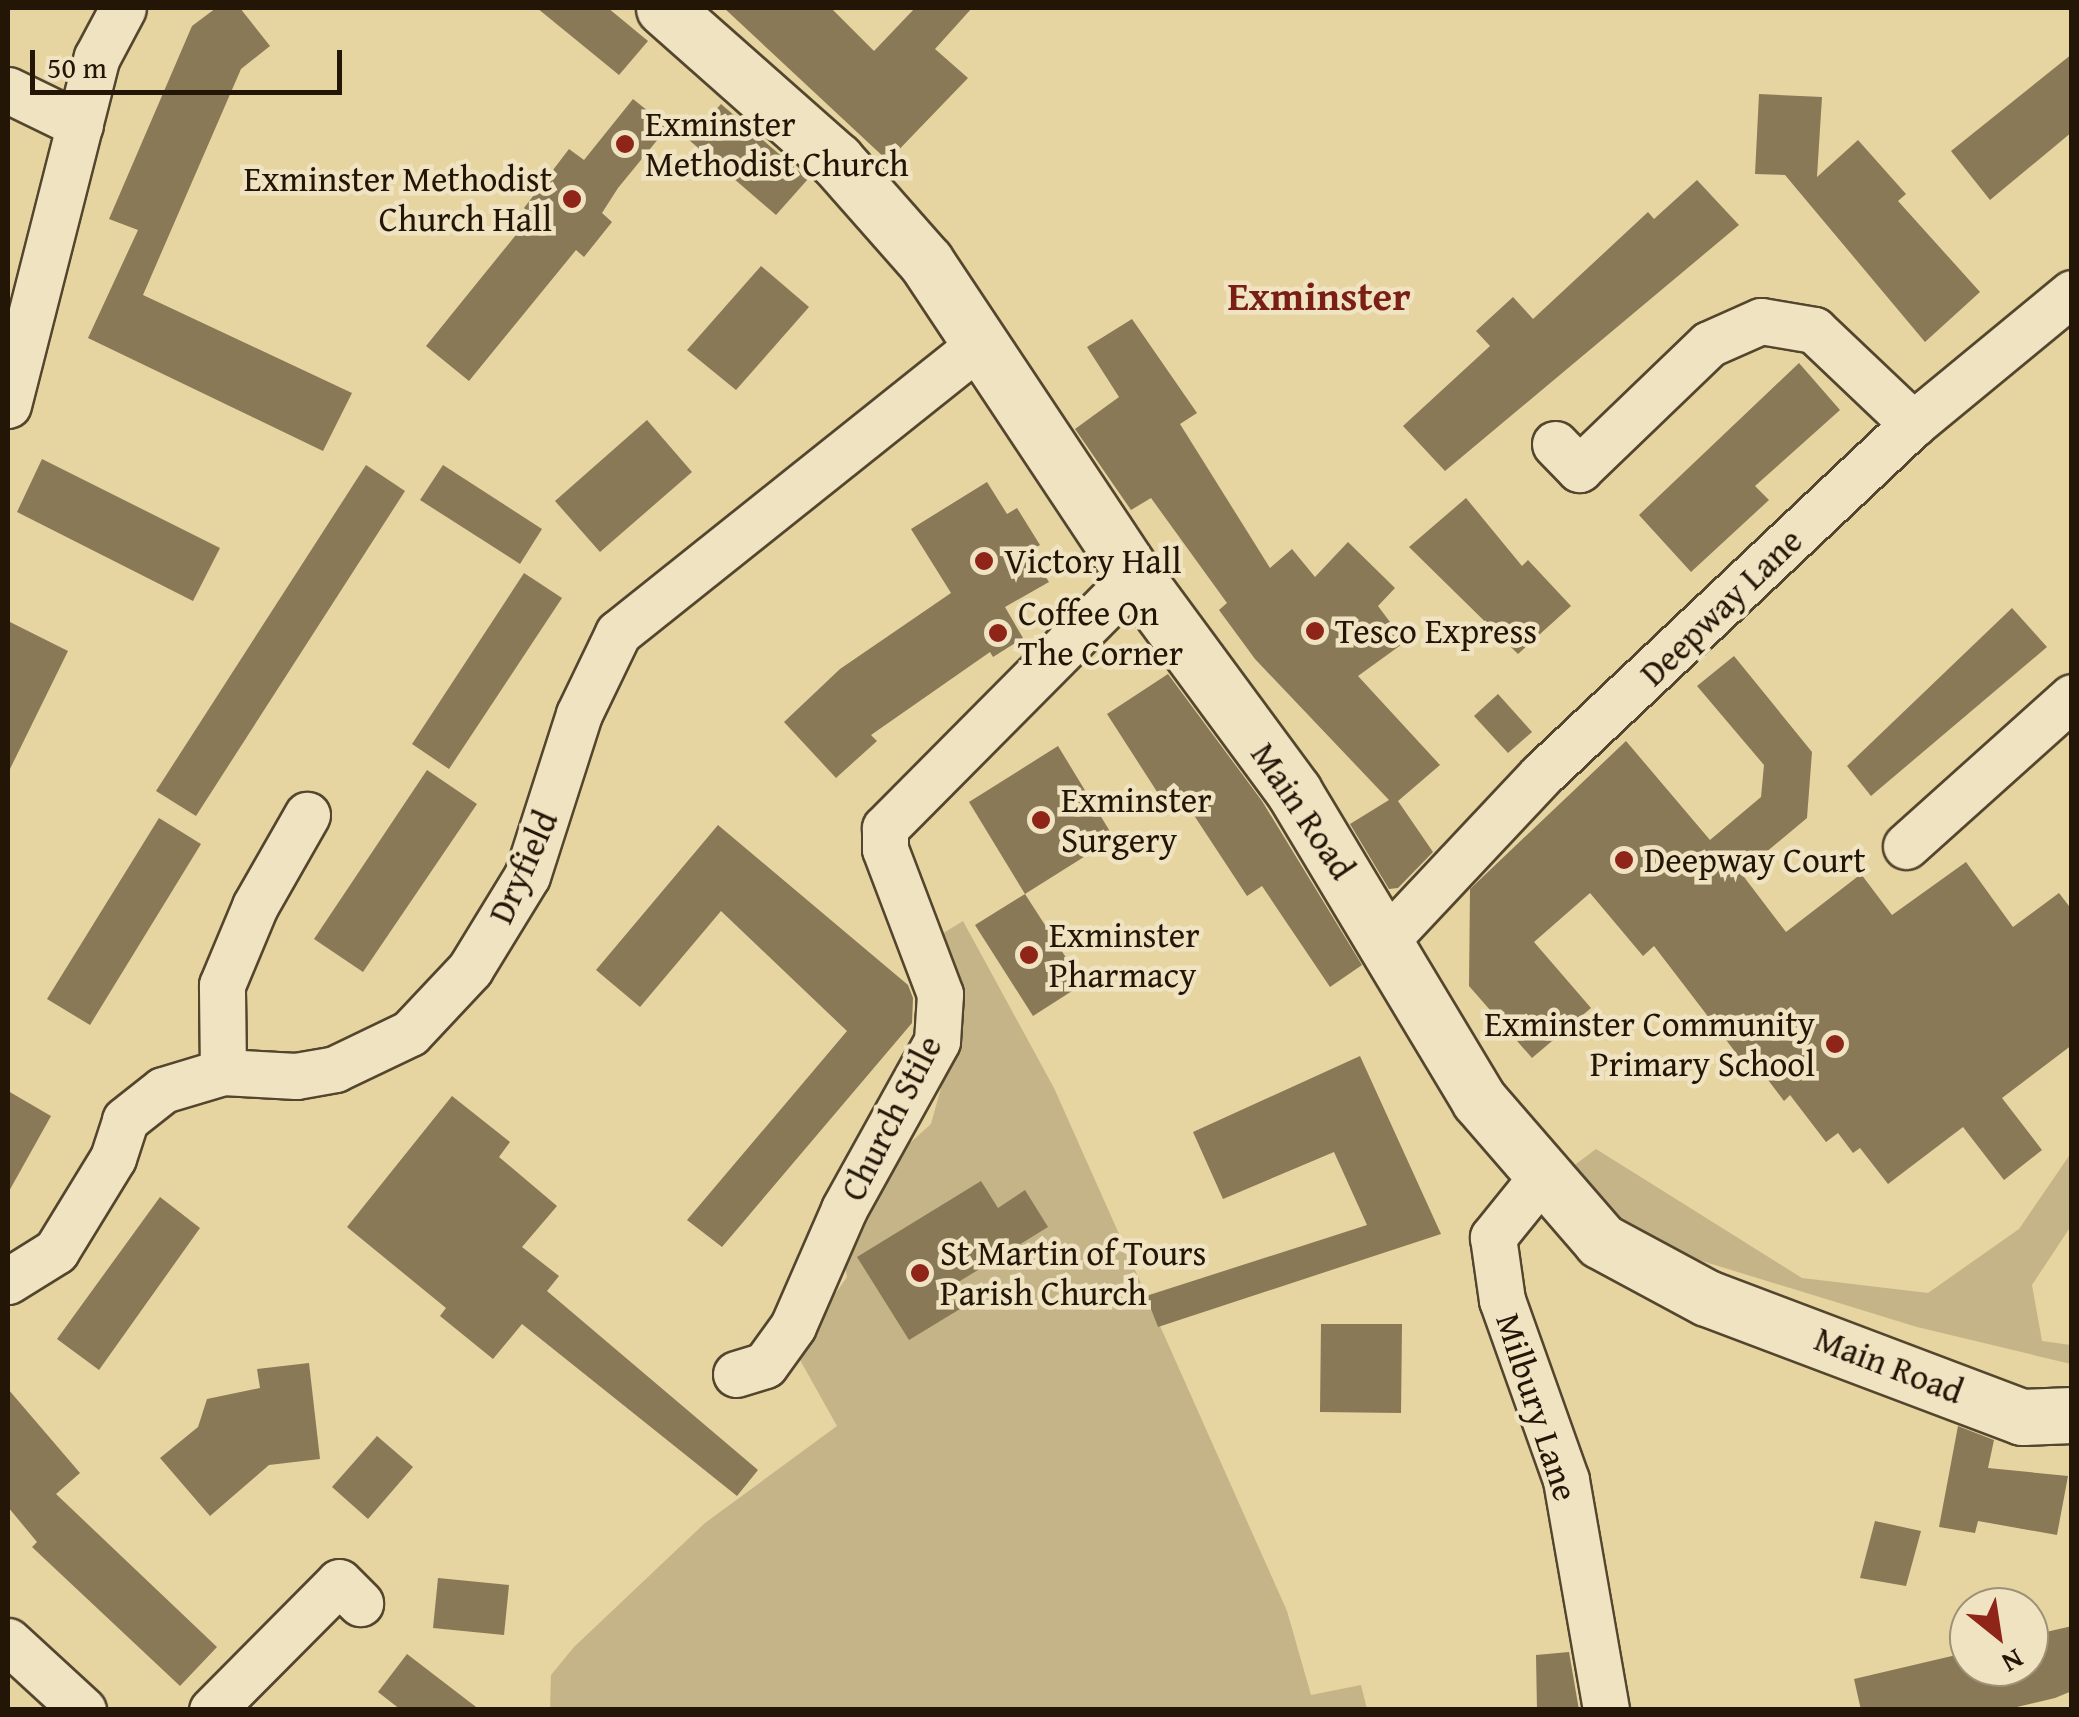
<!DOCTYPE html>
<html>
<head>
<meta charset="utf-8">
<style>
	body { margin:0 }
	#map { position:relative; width:2079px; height:1717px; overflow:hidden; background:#e6d4a1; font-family:"Gentium Book Plus",serif }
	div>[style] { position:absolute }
	.green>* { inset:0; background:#c5b487 }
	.building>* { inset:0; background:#897957 }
	.roads { filter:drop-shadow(2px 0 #54462e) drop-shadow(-2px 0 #54462e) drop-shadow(0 2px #54462e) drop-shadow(0 -2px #54462e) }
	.street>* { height:45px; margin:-22.5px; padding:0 22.5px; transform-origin:22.5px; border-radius:22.5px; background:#efe3c2 }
	.secondary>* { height:55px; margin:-27.5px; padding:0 27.5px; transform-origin:27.5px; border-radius:27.5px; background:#efe3c2 }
	.dots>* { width:28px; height:28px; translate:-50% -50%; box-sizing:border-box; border:5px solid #efe3c2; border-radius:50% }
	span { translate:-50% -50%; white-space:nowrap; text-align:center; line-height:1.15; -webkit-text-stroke:9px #efe3c2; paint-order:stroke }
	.poi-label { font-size:35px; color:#241607 }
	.left { translate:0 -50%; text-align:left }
	.right { translate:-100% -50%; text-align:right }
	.street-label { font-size:35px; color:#241607 }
	.quarter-label { font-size:40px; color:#7a1f14; font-weight:700 }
	.frame { position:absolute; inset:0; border:10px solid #241607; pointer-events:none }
	.north { position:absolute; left:1949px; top:1587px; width:100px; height:100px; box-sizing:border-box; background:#efe3c2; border:2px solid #9e9177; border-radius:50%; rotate:150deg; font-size:28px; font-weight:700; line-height:40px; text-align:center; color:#241607 }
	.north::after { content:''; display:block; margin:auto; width:35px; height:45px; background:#8f2418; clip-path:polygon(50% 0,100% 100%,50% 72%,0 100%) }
	.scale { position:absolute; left:30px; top:50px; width:312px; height:45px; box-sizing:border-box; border:5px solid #241607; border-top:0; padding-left:12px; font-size:30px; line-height:35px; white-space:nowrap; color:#241607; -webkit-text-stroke:8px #efe3c2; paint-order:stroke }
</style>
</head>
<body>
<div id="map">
	<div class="green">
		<div style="clip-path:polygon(963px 921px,1054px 1088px,1287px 1611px,1311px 1695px,1361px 1685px,1367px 1709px,550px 1710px,551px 1675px,574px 1647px,705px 1523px,837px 1426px,795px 1351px,847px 1277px,844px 1261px,881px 1169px,931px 1124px,947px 1066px,937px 937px)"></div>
		<div style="clip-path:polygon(1596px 1149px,1802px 1278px,1928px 1293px,2019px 1229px,2071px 1153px,2071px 1226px,2032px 1285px,2042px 1341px,2071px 1345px,2071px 1364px,1917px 1327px,1627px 1238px,1568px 1170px)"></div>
	</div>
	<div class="building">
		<div style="clip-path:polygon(216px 8px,240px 8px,270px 46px,241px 69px,143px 295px,352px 393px,323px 451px,88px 338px,138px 230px,109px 219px,192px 26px)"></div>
		<div style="clip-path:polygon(537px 8px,608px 8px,648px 41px,619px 75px)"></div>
		<div style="clip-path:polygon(724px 8px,831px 8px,874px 51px,915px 8px,972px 8px,935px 49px,968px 78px,888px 161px)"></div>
		<div style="clip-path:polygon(2072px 54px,2072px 132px,1990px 200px,1951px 151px)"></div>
		<div style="clip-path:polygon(1759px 94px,1822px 97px,1817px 177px,1858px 140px,1906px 194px,1898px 201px,1980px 292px,1925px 342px,1785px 175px,1755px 174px)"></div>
		<div style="clip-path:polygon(633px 99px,668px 127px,618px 188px,602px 213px,612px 222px,584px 257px,576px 250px,469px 381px,426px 346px,532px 215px,524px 208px,569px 149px,584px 160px)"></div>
		<div style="clip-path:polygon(721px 104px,808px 179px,776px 215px,689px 140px)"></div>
		<div style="clip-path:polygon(1697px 180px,1739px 225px,1445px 471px,1403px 426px,1490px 346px,1476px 331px,1513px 297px,1533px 319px,1648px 212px,1654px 219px)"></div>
		<div style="clip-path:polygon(761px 266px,809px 307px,736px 390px,687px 350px)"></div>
		<div style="clip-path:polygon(1132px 319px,1197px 413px,1180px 424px,1270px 568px,1292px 549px,1315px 577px,1348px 542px,1395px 588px,1378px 606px,1405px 642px,1358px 676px,1440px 765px,1398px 801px,1433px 852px,1398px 888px,1389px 889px,1350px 824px,1389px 800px,1255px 659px,1219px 610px,1227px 603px,1151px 498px,1131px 510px,1075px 429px,1119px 397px,1087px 347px)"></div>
		<div style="clip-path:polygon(1799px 363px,1840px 410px,1755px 486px,1769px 500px,1691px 572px,1639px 515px)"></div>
		<div style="clip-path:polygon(647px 420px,692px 472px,600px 552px,555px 501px)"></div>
		<div style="clip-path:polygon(42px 459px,220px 548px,193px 601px,17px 512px)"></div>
		<div style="clip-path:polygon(366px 465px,405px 491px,196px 816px,156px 791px)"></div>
		<div style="clip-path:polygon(443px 465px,542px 529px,520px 564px,420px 500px)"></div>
		<div style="clip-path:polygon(987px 482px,1007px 514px,1017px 508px,1040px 545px,1029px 551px,1049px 582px,1005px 607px,1023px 638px,993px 657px,990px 652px,871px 735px,877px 741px,836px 778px,784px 722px,840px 669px,951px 593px,911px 529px)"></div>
		<div style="clip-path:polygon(1466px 498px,1522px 566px,1528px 560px,1571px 606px,1518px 654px,1409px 547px)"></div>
		<div style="clip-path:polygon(524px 573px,562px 598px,449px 769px,412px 744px)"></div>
		<div style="clip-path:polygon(2012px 608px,2047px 647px,1871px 796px,1847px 766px)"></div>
		<div style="clip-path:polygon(8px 621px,68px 651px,8px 773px)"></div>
		<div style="clip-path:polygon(1734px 656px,1812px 752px,1807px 818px,1741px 873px,1786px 932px,1861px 874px,1892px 915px,1966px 862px,2013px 927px,2059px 893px,2072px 910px,2072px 1045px,2002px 1098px,2042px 1150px,2004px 1180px,1963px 1127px,1888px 1184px,1860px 1148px,1853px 1153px,1838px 1133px,1826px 1142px,1790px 1095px,1784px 1101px,1753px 1060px,1746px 1066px,1654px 946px,1643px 956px,1590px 893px,1534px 942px,1591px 1008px,1532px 1058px,1469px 986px,1470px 889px,1626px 741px,1710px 840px,1761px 797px,1764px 765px,1697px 686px)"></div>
		<div style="clip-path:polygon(1168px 674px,1262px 801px,1362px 965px,1330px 987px,1262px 886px,1247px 896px,1178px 791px,1163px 801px,1107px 714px)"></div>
		<div style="clip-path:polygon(1498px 694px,1532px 732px,1508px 753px,1474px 716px)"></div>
		<div style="clip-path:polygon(1058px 746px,1114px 838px,1025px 894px,969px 802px)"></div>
		<div style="clip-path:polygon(427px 770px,477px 804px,363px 972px,314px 939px)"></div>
		<div style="clip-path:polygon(159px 818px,201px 844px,90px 1025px,47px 999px)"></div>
		<div style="clip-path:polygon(718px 825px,908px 985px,913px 998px,912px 1023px,722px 1247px,687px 1220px,847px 1031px,721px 911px,640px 1007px,596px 970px)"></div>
		<div style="clip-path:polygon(1025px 894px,1083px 984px,1033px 1016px,975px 925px)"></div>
		<div style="clip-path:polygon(1360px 1056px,1441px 1234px,1158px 1327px,1146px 1296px,1367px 1225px,1334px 1152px,1223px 1199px,1193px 1132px)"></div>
		<div style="clip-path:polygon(8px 1091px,51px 1116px,8px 1193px)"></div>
		<div style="clip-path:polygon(452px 1096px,510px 1142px,499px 1157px,557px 1206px,522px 1247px,559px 1276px,547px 1291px,758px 1470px,737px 1496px,522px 1324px,493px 1359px,440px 1316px,446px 1308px,347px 1227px)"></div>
		<div style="clip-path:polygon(981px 1181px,998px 1208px,1025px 1190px,1048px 1227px,947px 1289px,960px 1309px,909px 1340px,857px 1257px)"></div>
		<div style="clip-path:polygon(160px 1197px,200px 1228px,99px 1370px,57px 1339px)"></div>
		<div style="clip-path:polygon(1321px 1324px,1402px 1324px,1401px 1413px,1320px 1412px)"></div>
		<div style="clip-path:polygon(309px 1363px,320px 1459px,269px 1465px,210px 1516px,160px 1458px,198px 1427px,207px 1399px,260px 1388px,257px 1369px)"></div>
		<div style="clip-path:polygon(8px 1389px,80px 1473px,56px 1494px,217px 1647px,180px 1686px,32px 1547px,37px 1542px,8px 1507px)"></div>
		<div style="clip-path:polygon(1958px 1426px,1994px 1440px,1988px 1468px,2068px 1476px,2057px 1535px,1978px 1521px,1975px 1533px,1939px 1527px)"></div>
		<div style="clip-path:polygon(377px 1436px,413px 1467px,368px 1519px,332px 1487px)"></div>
		<div style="clip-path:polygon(1875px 1521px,1921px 1531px,1906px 1586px,1860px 1578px)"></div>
		<div style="clip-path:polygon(438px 1578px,509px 1585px,504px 1635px,433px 1628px)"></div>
		<div style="clip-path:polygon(2072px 1626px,2072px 1691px,2055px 1698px,2004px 1710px,1861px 1710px,1854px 1679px,1969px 1652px,1969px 1667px,2029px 1667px,2029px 1636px)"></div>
		<div style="clip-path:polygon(1569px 1652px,1579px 1710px,1537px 1710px,1536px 1655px)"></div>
		<div style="clip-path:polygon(407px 1654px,480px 1710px,401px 1710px,378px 1692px)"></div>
	</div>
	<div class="roads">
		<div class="street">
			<div style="left:8px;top:90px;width:80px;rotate:25.9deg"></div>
			<div style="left:8px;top:405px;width:359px;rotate:-75.7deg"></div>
			<div style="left:97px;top:57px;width:55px;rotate:-62deg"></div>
			<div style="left:1555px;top:444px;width:35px;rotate:46deg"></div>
			<div style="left:1579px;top:469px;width:180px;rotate:-43.9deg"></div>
			<div style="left:1709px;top:344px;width:57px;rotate:-23.9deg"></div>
			<div style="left:1761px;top:321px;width:54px;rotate:9.6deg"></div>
			<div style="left:1814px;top:330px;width:137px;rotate:43.5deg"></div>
			<div style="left:1906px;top:846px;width:223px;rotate:-41.9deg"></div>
			<div style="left:1387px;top:939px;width:225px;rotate:-46.8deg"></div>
			<div style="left:1541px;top:775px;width:511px;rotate:-43.34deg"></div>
			<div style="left:1913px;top:424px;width:206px;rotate:-39.5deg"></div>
			<div style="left:223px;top:1072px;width:87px;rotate:-90.7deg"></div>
			<div style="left:222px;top:985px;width:86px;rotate:-67.3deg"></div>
			<div style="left:255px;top:906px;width:105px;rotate:-60.3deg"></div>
			<div style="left:1540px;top:1179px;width:75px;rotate:129deg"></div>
			<div style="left:1493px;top:1237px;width:64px;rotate:81.9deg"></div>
			<div style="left:1502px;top:1300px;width:191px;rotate:70.4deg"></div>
			<div style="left:1566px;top:1480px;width:233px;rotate:80.1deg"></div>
			<div style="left:8px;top:1281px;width:57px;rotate:-32deg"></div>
			<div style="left:56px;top:1251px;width:109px;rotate:-58.5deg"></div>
			<div style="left:113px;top:1158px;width:40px;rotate:-72deg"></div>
			<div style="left:125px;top:1120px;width:48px;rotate:-38.3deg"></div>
			<div style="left:163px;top:1090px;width:63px;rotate:-16.7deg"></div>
			<div style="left:223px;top:1072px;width:73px;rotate:3.1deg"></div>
			<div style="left:296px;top:1076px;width:40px;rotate:-10deg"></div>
			<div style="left:335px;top:1069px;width:83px;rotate:-25.6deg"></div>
			<div style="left:410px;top:1033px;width:88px;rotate:-46.8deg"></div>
			<div style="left:470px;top:969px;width:109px;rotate:-58.5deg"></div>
			<div style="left:527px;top:876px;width:170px;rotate:-72.2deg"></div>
			<div style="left:579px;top:714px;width:90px;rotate:-64.3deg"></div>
			<div style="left:618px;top:633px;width:463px;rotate:-38.6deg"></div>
			<div style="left:736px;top:1374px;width:30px;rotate:-17deg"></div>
			<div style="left:765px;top:1365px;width:48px;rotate:-54.3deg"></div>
			<div style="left:793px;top:1326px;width:128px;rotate:-66.4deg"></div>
			<div style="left:844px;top:1209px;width:192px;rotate:-61deg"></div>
			<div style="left:937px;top:1041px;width:47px;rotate:-86.3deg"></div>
			<div style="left:940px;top:994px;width:155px;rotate:-110.8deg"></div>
			<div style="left:885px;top:849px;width:21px;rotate:-90deg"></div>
			<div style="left:885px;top:828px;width:355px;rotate:-45.2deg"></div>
			<div style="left:8px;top:1641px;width:102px;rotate:42.6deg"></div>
			<div style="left:212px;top:1710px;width:180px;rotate:-45.2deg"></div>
			<div style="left:339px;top:1582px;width:30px;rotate:45deg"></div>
		</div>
		<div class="secondary">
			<div style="left:664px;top:8px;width:230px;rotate:41.5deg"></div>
			<div style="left:836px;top:160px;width:136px;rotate:48.6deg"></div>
			<div style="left:926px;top:262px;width:377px;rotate:56.4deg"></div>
			<div style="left:1135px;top:576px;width:268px;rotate:53.6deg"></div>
			<div style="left:1294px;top:792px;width:359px;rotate:59deg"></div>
			<div style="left:1479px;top:1100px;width:186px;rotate:49.1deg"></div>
			<div style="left:1601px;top:1241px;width:120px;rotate:28.3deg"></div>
			<div style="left:1707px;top:1298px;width:337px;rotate:20.7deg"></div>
			<div style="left:2022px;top:1417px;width:50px;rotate:-2.3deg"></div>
		</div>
	</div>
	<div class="dots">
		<div style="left:625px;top:144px;background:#8f2418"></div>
		<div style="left:572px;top:199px;background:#8f2418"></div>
		<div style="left:984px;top:561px;background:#8f2418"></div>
		<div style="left:1315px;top:631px;background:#8f2418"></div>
		<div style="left:998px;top:633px;background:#8f2418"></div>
		<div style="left:1041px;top:820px;background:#8f2418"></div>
		<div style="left:1624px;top:860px;background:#8f2418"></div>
		<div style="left:1029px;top:955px;background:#8f2418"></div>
		<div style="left:1835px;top:1044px;background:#8f2418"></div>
		<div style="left:920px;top:1273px;background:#8f2418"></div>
	</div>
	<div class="poi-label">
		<span class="left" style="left:645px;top:144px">Exminster<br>Methodist Church</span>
		<span class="right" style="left:552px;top:199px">Exminster Methodist<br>Church Hall</span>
		<span class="left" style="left:1004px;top:561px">Victory Hall</span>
		<span class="left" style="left:1018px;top:633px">Coffee On<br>The Corner</span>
		<span class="left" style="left:1335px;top:631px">Tesco Express</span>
		<span class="left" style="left:1061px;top:820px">Exminster<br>Surgery</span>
		<span class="left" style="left:1644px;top:860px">Deepway Court</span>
		<span class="left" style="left:1049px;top:955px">Exminster<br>Pharmacy</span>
		<span class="right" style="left:1815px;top:1044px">Exminster Community<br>Primary School</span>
		<span class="left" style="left:940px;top:1273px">St Martin of Tours<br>Parish Church</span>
	</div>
	<div class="street-label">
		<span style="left:1721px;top:607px;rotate:-44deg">Deepway Lane</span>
		<span style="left:1303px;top:811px;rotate:56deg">Main Road</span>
		<span style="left:523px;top:867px;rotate:-66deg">Dryfield</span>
		<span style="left:891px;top:1118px;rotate:-63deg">Church Stile</span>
		<span style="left:1889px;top:1365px;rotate:21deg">Main Road</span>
		<span style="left:1537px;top:1407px;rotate:72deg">Milbury Lane</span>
	</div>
	<div class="quarter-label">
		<span style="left:1319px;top:296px">Exminster</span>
	</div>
	<div class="frame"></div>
	<div class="north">N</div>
	<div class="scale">50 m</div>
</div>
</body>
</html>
